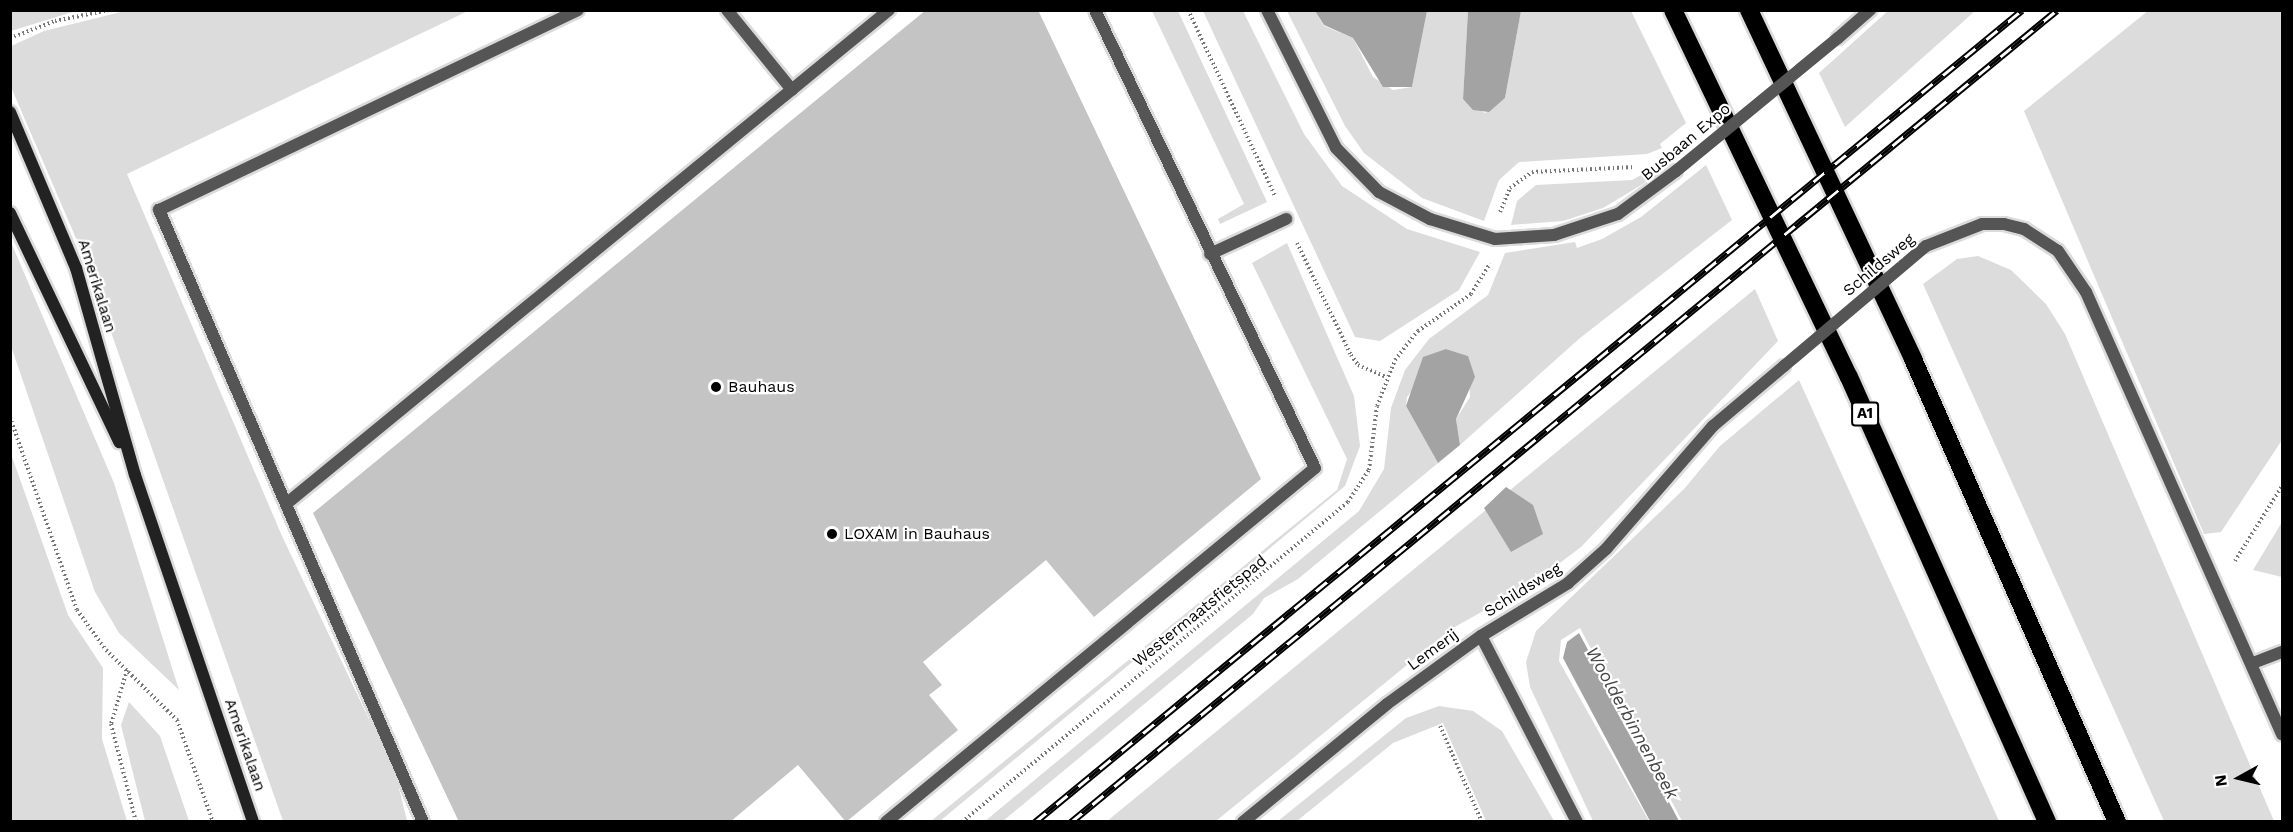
<!DOCTYPE html>
<html>
<head>
<meta charset="utf-8">
<style>
	body { margin:0 }
	#map { position:relative; width:2293px; height:832px; overflow:hidden; background:#fff; font-family:"Work Sans",sans-serif }
	div>[style] { position:absolute }
	.green>* { inset:0; background:#dcdcdc }
	.water>* { inset:0; background:#a3a3a3 }
	.building>* { inset:0; background:#c4c4c4 }
	.path>* { height:4px; margin-top:-2px; transform-origin:0; background:repeating-linear-gradient(90deg,#777 0 1.5px,transparent 0 4.5px) }
	.roads { filter:drop-shadow(2px 0 #dbdbdb) drop-shadow(-2px 0 #dbdbdb) drop-shadow(0 2px #dbdbdb) drop-shadow(0 -2px #dbdbdb) }
	.lane>* { height:12px; margin:-6px; padding:0 6px; transform-origin:6px; border-radius:6px; background:#555 }
	.street>* { height:12px; margin:-6px; padding:0 6px; transform-origin:6px; border-radius:6px; background:#555 }
	.secondary>* { height:12px; margin:-6px; padding:0 6px; transform-origin:6px; border-radius:6px; background:#222 }
	.highway>* { height:18px; margin:-9px; padding:0 9px; transform-origin:9px; border-radius:9px; background:#000 }
	.rail>* { height:7px; margin-top:-3.5px; transform-origin:0; background:repeating-linear-gradient(90deg,#fff 0 14px,#000 0 28px); box-sizing:border-box; border-block:2px solid #000 }
	.lane-bridge>* { height:12px; margin:-6px; padding:0 6px; transform-origin:6px; border-radius:6px; background:#555 }
	.street-bridge>* { height:12px; margin:-6px; padding:0 6px; transform-origin:6px; border-radius:6px; background:#555 }
	.dots>* { width:16px; height:16px; translate:-50% -50%; box-sizing:border-box; border:3px solid #fff; border-radius:50% }
	span { translate:-50% -50%; white-space:nowrap; text-align:center; line-height:1.15; -webkit-text-stroke:4.5px #fff; paint-order:stroke }
	.shield-label span { padding:2px 4px; background:#fff; border:2px solid; border-radius:4px; -webkit-text-stroke-width:0 }
	.shield-label { font-size:15px; color:#000; font-weight:700 }
	.street-label { font-size:16px; color:#000 }
	.poi-label { font-size:16px; color:#000 }
	.left { translate:0 -50%; text-align:left }
	.water-label { font-size:18px; color:#444; font-style:italic }
	.frame { position:absolute; inset:0; border:12px solid #000; pointer-events:none }
	.north { position:absolute; left:2209px; top:748px; width:60px; height:60px; -webkit-text-stroke:4px #fff; paint-order:stroke; rotate:262deg; font-size:16px; font-weight:700; line-height:24px; text-align:center; color:#000 }
	.north::after { content:''; display:block; margin:auto; width:21px; height:27px; background:#000; clip-path:polygon(50% 0,100% 100%,50% 72%,0 100%) }
</style>
</head>
<body>
<div id="map">
	<div class="green">
		<div style="clip-path:polygon(11px 10px,76px 10px,76px 11px,11px 31px)"></div>
		<div style="clip-path:polygon(129px 10px,468px 11px,127px 174px,282px 536px,396px 776px,407px 821px,283px 821px,87px 264px,11px 87px,11px 46px,44px 31px)"></div>
		<div style="clip-path:polygon(1889px 10px,1975px 11px,1845px 127px,1819px 73px)"></div>
		<div style="clip-path:polygon(2149px 10px,2282px 11px,2282px 440px,2221px 532px,2204px 534px,2024px 111px)"></div>
		<div style="clip-path:polygon(1152px 11px,1178px 11px,1267px 202px,1220px 224px,1218px 219px,1244px 204px)"></div>
		<div style="clip-path:polygon(1203px 11px,1243px 11px,1304px 134px,1342px 186px,1407px 229px,1480px 252px,1459px 290px,1380px 341px,1355px 337px)"></div>
		<div style="clip-path:polygon(1287px 11px,1315px 11px,1324px 26px,1353px 38px,1373px 77px,1393px 90px,1412px 87px,1427px 11px,1468px 11px,1463px 99px,1485px 113px,1505px 98px,1521px 11px,1631px 11px,1686px 123px,1660px 144px,1662px 148px,1647px 154px,1519px 162px,1499px 180px,1484px 221px,1422px 198px,1364px 153px,1345px 126px)"></div>
		<div style="clip-path:polygon(1668px 160px,1643px 184px,1603px 208px,1563px 221px,1511px 225px,1517px 201px,1536px 185px,1632px 180px)"></div>
		<div style="clip-path:polygon(1706px 165px,1732px 220px,1580px 338px,1460px 445px,1456px 419px,1470px 397px,1468px 356px,1446px 349px,1407px 397px,1406px 406px,1438px 463px,1298px 579px,1264px 598px,1253px 614px,1003px 821px,984px 822px,1359px 511px,1384px 469px,1391px 408px,1405px 370px,1429px 339px,1488px 295px,1505px 253px,1575px 242px,1577px 248px,1602px 239px,1641px 217px)"></div>
		<div style="clip-path:polygon(10px 240px,114px 483px,179px 690px,119px 633px,95px 592px,11px 346px)"></div>
		<div style="clip-path:polygon(1287px 243px,1354px 396px,1360px 446px,1345px 486px,940px 821px,931px 821px,1337px 490px,1347px 459px,1252px 263px)"></div>
		<div style="clip-path:polygon(1978px 256px,2011px 270px,2046px 304px,2065px 334px,2274px 821px,2164px 821px,1923px 284px,1957px 259px)"></div>
		<div style="clip-path:polygon(1755px 289px,1778px 341px,1581px 547px,1532px 584px,1451px 629px,1216px 821px,1106px 822px)"></div>
		<div style="clip-path:polygon(1799px 380px,1999px 821px,1682px 821px,1580px 628px,1561px 640px,1559px 661px,1649px 821px,1593px 821px,1530px 687px,1526px 662px,1536px 631px,1684px 489px,1720px 446px)"></div>
		<div style="clip-path:polygon(10px 451px,68px 615px,103px 668px,102px 739px,127px 821px,11px 821px)"></div>
		<div style="clip-path:polygon(2282px 522px,2282px 577px,2253px 570px)"></div>
		<div style="clip-path:polygon(129px 702px,160px 736px,189px 821px,145px 821px,121px 725px)"></div>
		<div style="clip-path:polygon(1439px 706px,1473px 711px,1502px 731px,1554px 821px,1486px 821px,1443px 723px,1393px 743px,1297px 821px,1278px 821px,1406px 718px)"></div>
	</div>
	<div class="water">
		<div style="clip-path:polygon(1315px 11px,1427px 11px,1412px 87px,1383px 87px,1353px 38px,1324px 25px)"></div>
		<div style="clip-path:polygon(1468px 11px,1521px 11px,1505px 98px,1489px 112px,1473px 110px,1463px 99px)"></div>
		<div style="clip-path:polygon(1446px 349px,1468px 356px,1475px 377px,1456px 419px,1460px 445px,1438px 463px,1406px 406px,1423px 357px)"></div>
		<div style="clip-path:polygon(1506px 487px,1533px 505px,1543px 534px,1511px 552px,1484px 508px)"></div>
		<div style="clip-path:polygon(1579px 633px,1679px 821px,1650px 821px,1563px 658px,1567px 642px)"></div>
	</div>
	<div class="building">
		<div style="clip-path:polygon(926px 10px,1038px 10px,1261px 479px,1094px 617px,1046px 560px,923px 662px,942px 685px,929px 695px,958px 730px,846px 822px,798px 765px,730px 822px,459px 822px,313px 513px)"></div>
	</div>
	<div class="path">
		<div style="left:1188px;top:10px;width:205px;rotate:64.9deg"></div>
		<div style="left:10px;top:38px;width:48px;rotate:-20.7deg"></div>
		<div style="left:55px;top:21px;width:55px;rotate:-11.5deg"></div>
		<div style="left:1500px;top:212px;width:26px;rotate:-67deg"></div>
		<div style="left:1510px;top:188px;width:27px;rotate:-36deg"></div>
		<div style="left:1532px;top:172px;width:103px;rotate:-2.8deg"></div>
		<div style="left:1297px;top:243px;width:124px;rotate:64.3deg"></div>
		<div style="left:1351px;top:355px;width:12px;rotate:55deg"></div>
		<div style="left:1358px;top:365px;width:30px;rotate:23deg"></div>
		<div style="left:10px;top:417px;width:204px;rotate:70.9deg"></div>
		<div style="left:77px;top:610px;width:49px;rotate:54.1deg"></div>
		<div style="left:106px;top:650px;width:100px;rotate:44.6deg"></div>
		<div style="left:177px;top:720px;width:108px;rotate:70.6deg"></div>
		<div style="left:2235px;top:561px;width:89px;rotate:-57.9deg"></div>
		<div style="left:127px;top:670px;width:56px;rotate:106.5deg"></div>
		<div style="left:111px;top:724px;width:101px;rotate:75.7deg"></div>
		<div style="left:1440px;top:726px;width:105px;rotate:66.4deg"></div>
		<div style="left:962px;top:822px;width:501px;rotate:-39.66deg"></div>
		<div style="left:1348px;top:502px;width:38px;rotate:-57deg"></div>
		<div style="left:1369px;top:470px;width:64px;rotate:-82.9deg"></div>
		<div style="left:1377px;top:406px;width:49px;rotate:-68.6deg"></div>
		<div style="left:1395px;top:360px;width:37px;rotate:-52deg"></div>
		<div style="left:1418px;top:331px;width:65px;rotate:-34.9deg"></div>
		<div style="left:1471px;top:294px;width:36px;rotate:-58deg"></div>
	</div>
	<div class="roads">
		<div class="lane">
			<div style="left:727px;top:10px;width:103px;rotate:50.9deg"></div>
			<div style="left:1267px;top:10px;width:154px;rotate:63.4deg"></div>
			<div style="left:1336px;top:148px;width:62px;rotate:45.7deg"></div>
			<div style="left:1379px;top:192px;width:58px;rotate:27.9deg"></div>
			<div style="left:1430px;top:219px;width:68px;rotate:17.1deg"></div>
			<div style="left:1495px;top:239px;width:59px;rotate:-3.9deg"></div>
			<div style="left:1554px;top:235px;width:67px;rotate:-18.2deg"></div>
			<div style="left:1618px;top:214px;width:72px;rotate:-36.6deg"></div>
			<div style="left:1838px;top:38px;width:43px;rotate:-41.2deg"></div>
			<div style="left:1210px;top:254px;width:84px;rotate:-24.7deg"></div>
			<div style="left:286px;top:504px;width:780px;rotate:-39.33deg"></div>
			<div style="left:423px;top:822px;width:667px;rotate:-113.33deg"></div>
			<div style="left:159px;top:210px;width:464px;rotate:-25.5deg"></div>
			<div style="left:886px;top:822px;width:556px;rotate:-39.53deg"></div>
			<div style="left:1315px;top:468px;width:508px;rotate:-115.66deg"></div>
		</div>
		<div class="street">
			<div style="left:1926px;top:246px;width:60px;rotate:-21.4deg"></div>
			<div style="left:1982px;top:224px;width:22px"></div>
			<div style="left:2004px;top:224px;width:21px;rotate:14deg"></div>
			<div style="left:2024px;top:229px;width:40px;rotate:32.9deg"></div>
			<div style="left:2058px;top:251px;width:50px;rotate:55.7deg"></div>
			<div style="left:2086px;top:292px;width:484px;rotate:66.1deg"></div>
			<div style="left:1481px;top:636px;width:209px;rotate:62.7deg"></div>
			<div style="left:2253px;top:663px;width:31px;rotate:-21deg"></div>
			<div style="left:1243px;top:822px;width:186px;rotate:-39.3deg"></div>
			<div style="left:1387px;top:704px;width:116px;rotate:-35.9deg"></div>
			<div style="left:1481px;top:636px;width:102px;rotate:-31.3deg"></div>
			<div style="left:1568px;top:583px;width:51px;rotate:-41.8deg"></div>
			<div style="left:1606px;top:549px;width:163px;rotate:-49deg"></div>
			<div style="left:1713px;top:426px;width:93px;rotate:-40.2deg"></div>
		</div>
		<div class="secondary">
			<div style="left:10px;top:112px;width:169px;rotate:67.1deg"></div>
			<div style="left:76px;top:268px;width:215px;rotate:74.1deg"></div>
			<div style="left:135px;top:475px;width:367px;rotate:71.2deg"></div>
			<div style="left:10px;top:213px;width:254px;rotate:64.5deg"></div>
		</div>
		<div class="highway">
			<div style="left:1673px;top:10px;width:407px;rotate:64.4deg"></div>
			<div style="left:1849px;top:377px;width:487px;rotate:66deg"></div>
			<div style="left:1749px;top:10px;width:386px;rotate:64.8deg"></div>
			<div style="left:1913px;top:359px;width:506px;rotate:66.22deg"></div>
		</div>
	</div>
	<div class="rail">
		<div style="left:1035px;top:822px;width:1278px;rotate:-39.44deg"></div>
		<div style="left:1071px;top:822px;width:1277px;rotate:-39.47deg"></div>
	</div>
	<div class="lane-bridge">
		<div style="left:1676px;top:171px;width:210px;rotate:-39.4deg"></div>
	</div>
	<div class="street-bridge">
		<div style="left:1784px;top:366px;width:186px;rotate:-40.2deg"></div>
	</div>
	<div class="dots">
		<div style="left:716px;top:387px;background:#000"></div>
		<div style="left:832px;top:534px;background:#000"></div>
	</div>
	<div class="shield-label">
		<span style="left:1865px;top:414px">A1</span>
	</div>
	<div class="street-label">
		<span style="left:1686px;top:142px;rotate:-40deg">Busbaan Expo</span>
		<span style="left:1879px;top:265px;rotate:-40deg">Schildsweg</span>
		<span style="left:97px;top:286px;rotate:73deg">Amerikalaan</span>
		<span style="left:1523px;top:590px;rotate:-32deg">Schildsweg</span>
		<span style="left:1200px;top:611px;rotate:-39deg">Westermaatsfietspad</span>
		<span style="left:1433px;top:650px;rotate:-36deg">Lemerij</span>
		<span style="left:245px;top:745px;rotate:71deg">Amerikalaan</span>
	</div>
	<div class="poi-label">
		<span class="left" style="left:728px;top:387px">Bauhaus</span>
		<span class="left" style="left:844px;top:534px">LOXAM in Bauhaus</span>
	</div>
	<div class="water-label">
		<span style="left:1632px;top:723px;rotate:61deg">Woolderbinnenbeek</span>
	</div>
	<div class="frame"></div>
	<div class="north">N</div>
</div>
</body>
</html>
